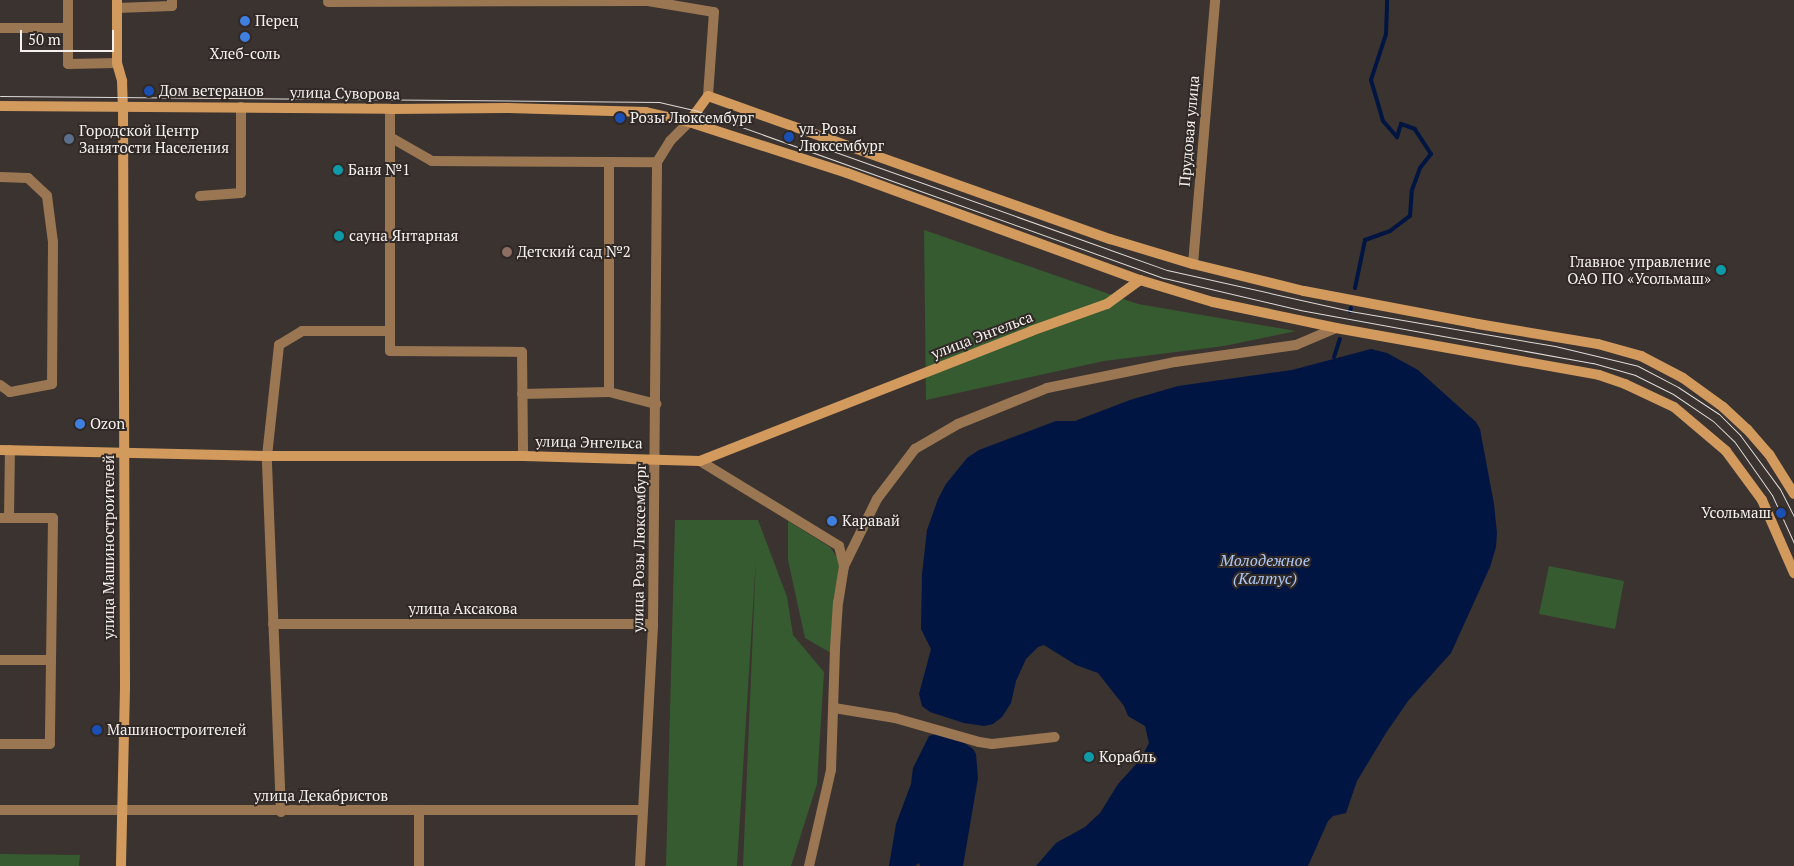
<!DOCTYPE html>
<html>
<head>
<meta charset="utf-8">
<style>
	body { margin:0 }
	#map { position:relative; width:1794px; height:866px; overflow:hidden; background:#3a3330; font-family:"PT Serif",serif }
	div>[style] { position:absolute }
	.green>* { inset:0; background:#375b31 }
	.water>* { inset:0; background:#011543 }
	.stream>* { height:4px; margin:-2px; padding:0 2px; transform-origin:2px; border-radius:2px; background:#011543 }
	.street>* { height:10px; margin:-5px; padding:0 5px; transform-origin:5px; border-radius:5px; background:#9a7652 }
	.secondary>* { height:10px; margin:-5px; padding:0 5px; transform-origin:5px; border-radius:5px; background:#d39a5e }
	.tram>* { height:1px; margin:-0.5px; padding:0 0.5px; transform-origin:0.5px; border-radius:0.5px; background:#dedad8 }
	.dots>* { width:14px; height:14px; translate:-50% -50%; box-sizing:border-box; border:2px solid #302926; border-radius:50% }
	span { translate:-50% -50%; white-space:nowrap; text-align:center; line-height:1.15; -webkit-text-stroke:4px #302926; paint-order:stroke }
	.poi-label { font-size:15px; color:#f4f0ee }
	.left { translate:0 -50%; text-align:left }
	.right { translate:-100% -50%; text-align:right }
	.street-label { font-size:15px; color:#f4f0ee }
	.water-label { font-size:16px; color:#adc9f8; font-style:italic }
	.scale { position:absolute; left:20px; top:30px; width:94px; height:22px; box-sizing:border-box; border:2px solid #f4f0ee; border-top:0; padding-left:6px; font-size:15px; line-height:18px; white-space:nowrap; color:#f4f0ee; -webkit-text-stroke:4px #302926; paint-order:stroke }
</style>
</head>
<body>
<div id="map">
	<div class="green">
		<div style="clip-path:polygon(924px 230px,1138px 304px,1296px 331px,1224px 346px,1104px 361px,926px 400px)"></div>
		<div style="clip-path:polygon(675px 520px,758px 520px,787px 597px,793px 635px,824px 672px,817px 784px,791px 866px,743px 866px,756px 558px,737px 866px,666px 866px)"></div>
		<div style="clip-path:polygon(788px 521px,830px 547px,844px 568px,831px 653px,805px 638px,788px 560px)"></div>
		<div style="clip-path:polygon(1549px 566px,1624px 581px,1615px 629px,1539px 614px)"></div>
		<div style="clip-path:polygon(0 854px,80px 855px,79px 866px,0 866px)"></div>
	</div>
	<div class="water">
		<div style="clip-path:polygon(1371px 349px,1387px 353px,1418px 370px,1476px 422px,1480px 429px,1494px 504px,1497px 533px,1496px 547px,1490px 567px,1451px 653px,1408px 701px,1386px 733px,1357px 781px,1346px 813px,1333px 816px,1328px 821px,1308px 866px,1036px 866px,1056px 843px,1085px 827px,1100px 813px,1118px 784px,1140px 760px,1149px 743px,1145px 726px,1128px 716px,1124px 706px,1098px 673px,1076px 665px,1044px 645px,1038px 647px,1026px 659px,1016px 681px,1011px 703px,1002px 717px,993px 724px,984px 726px,964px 723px,930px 712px,922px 706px,919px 694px,931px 649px,921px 629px,922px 574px,927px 530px,938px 499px,946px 484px,967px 458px,979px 450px,1056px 421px,1075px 421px,1130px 400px,1178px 386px,1292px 370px)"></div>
		<div style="clip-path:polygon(935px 734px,959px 739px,973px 749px,976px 754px,978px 778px,963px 866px,920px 866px,919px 863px,915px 866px,889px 866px,896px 824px,911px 784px,913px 768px,929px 736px)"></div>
	</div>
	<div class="stream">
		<div style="left:1355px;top:288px;width:49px;rotate:-78.2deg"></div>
		<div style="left:1365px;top:240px;width:27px;rotate:-20deg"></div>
		<div style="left:1390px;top:231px;width:25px;rotate:-37deg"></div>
		<div style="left:1410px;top:216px;width:26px;rotate:-86deg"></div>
		<div style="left:1412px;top:190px;width:23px;rotate:-70deg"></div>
		<div style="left:1420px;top:168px;width:18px;rotate:-52deg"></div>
		<div style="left:1431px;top:154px;width:30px;rotate:-123deg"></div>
		<div style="left:1415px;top:129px;width:15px;rotate:-160deg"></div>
		<div style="left:1401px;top:124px;width:14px;rotate:107deg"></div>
		<div style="left:1397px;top:137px;width:21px;rotate:-131deg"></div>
		<div style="left:1383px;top:121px;width:43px;rotate:-106.3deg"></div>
		<div style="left:1371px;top:80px;width:48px;rotate:-71.9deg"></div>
		<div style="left:1386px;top:34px;width:34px;rotate:-88deg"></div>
		<div style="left:1350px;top:311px;width:3px;rotate:-72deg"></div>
		<div style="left:1334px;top:357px;width:19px;rotate:-72deg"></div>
	</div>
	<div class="street">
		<div style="left:68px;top:0;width:64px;rotate:90deg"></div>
		<div style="left:68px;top:64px;width:49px;rotate:-1.2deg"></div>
		<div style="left:328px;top:2px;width:320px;rotate:-0.2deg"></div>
		<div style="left:648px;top:1px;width:67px;rotate:9.5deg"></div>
		<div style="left:714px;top:12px;width:84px;rotate:94.1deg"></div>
		<div style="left:117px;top:8px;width:55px;rotate:-2.1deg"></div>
		<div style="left:172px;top:6px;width:6px;rotate:-90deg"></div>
		<div style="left:0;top:28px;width:68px"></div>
		<div style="left:390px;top:109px;width:242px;rotate:90deg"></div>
		<div style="left:390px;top:351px;width:132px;rotate:0.4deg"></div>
		<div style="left:522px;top:352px;width:104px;rotate:89.4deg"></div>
		<div style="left:390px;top:137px;width:48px;rotate:29.7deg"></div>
		<div style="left:432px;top:161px;width:225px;rotate:0.3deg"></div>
		<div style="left:609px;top:162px;width:230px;rotate:90deg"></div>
		<div style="left:609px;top:392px;width:49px;rotate:14.3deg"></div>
		<div style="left:0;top:177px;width:28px;rotate:2deg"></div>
		<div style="left:28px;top:178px;width:26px;rotate:43deg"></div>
		<div style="left:47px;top:196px;width:46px;rotate:82.6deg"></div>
		<div style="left:53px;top:242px;width:142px;rotate:90.4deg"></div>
		<div style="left:52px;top:384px;width:43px;rotate:169.2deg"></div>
		<div style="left:10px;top:392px;width:12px;rotate:-145deg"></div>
		<div style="left:200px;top:196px;width:41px;rotate:-4.2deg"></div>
		<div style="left:241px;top:193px;width:86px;rotate:-90deg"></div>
		<div style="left:1193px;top:264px;width:265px;rotate:-85.2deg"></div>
		<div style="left:522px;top:394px;width:87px;rotate:-1.3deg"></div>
		<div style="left:700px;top:461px;width:163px;rotate:31.4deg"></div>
		<div style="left:839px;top:546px;width:21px;rotate:76deg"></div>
		<div style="left:844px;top:566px;width:36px;rotate:99deg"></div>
		<div style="left:838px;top:602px;width:47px;rotate:93.7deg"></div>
		<div style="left:835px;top:649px;width:121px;rotate:91.9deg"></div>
		<div style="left:831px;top:770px;width:98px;rotate:102.9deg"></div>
		<div style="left:0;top:518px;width:53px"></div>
		<div style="left:53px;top:518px;width:226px;rotate:90.8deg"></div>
		<div style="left:50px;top:744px;width:50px;rotate:180deg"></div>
		<div style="left:9px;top:518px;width:68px;rotate:-89.2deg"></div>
		<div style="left:844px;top:566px;width:75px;rotate:-63.8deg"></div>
		<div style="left:877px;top:499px;width:63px;rotate:-52.8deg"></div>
		<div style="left:915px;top:449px;width:50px;rotate:-30.2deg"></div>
		<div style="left:958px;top:424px;width:96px;rotate:-22deg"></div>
		<div style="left:1047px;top:388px;width:131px;rotate:-11.5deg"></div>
		<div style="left:1175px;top:362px;width:122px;rotate:-8deg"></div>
		<div style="left:1296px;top:345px;width:43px;rotate:-23deg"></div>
		<div style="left:273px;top:624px;width:380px"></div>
		<div style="left:0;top:660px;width:51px"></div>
		<div style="left:834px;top:708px;width:62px;rotate:9.3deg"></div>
		<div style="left:895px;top:718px;width:87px;rotate:15.9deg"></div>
		<div style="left:979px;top:742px;width:13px;rotate:9deg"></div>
		<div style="left:992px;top:744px;width:63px;rotate:-6.3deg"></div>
		<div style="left:0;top:810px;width:642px"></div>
		<div style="left:281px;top:812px;width:356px;rotate:-92.3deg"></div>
		<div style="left:267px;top:456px;width:112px;rotate:-83.8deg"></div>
		<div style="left:279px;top:345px;width:27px;rotate:-31deg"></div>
		<div style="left:302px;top:331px;width:88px"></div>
		<div style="left:419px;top:866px;width:56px;rotate:-90deg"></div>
		<div style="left:640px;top:866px;width:242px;rotate:-86.9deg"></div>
		<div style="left:653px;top:624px;width:462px;rotate:-89.5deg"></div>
		<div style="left:657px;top:162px;width:25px;rotate:-58deg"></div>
		<div style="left:670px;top:141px;width:27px;rotate:-45deg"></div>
	</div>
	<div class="secondary">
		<div style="left:117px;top:0;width:63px;rotate:90deg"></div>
		<div style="left:117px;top:63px;width:19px;rotate:74deg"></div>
		<div style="left:122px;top:81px;width:27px;rotate:88deg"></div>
		<div style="left:123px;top:108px;width:580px;rotate:89.8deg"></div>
		<div style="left:125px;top:688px;width:178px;rotate:91.3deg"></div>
		<div style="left:0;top:106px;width:390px;rotate:0.4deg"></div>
		<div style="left:390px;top:109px;width:116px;rotate:-0.5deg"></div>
		<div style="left:506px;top:108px;width:140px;rotate:1.6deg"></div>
		<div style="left:646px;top:112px;width:44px;rotate:13.1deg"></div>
		<div style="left:689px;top:122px;width:166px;rotate:17.9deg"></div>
		<div style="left:847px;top:173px;width:312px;rotate:20.1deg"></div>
		<div style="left:1140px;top:280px;width:76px;rotate:16.8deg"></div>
		<div style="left:1213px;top:302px;width:126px;rotate:11.9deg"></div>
		<div style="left:1336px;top:328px;width:267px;rotate:10.1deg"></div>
		<div style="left:1599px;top:375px;width:28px;rotate:19deg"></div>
		<div style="left:1625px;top:384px;width:54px;rotate:25.1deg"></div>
		<div style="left:1674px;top:407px;width:68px;rotate:40.2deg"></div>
		<div style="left:1726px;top:451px;width:61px;rotate:53.7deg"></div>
		<div style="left:1762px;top:500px;width:80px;rotate:66.3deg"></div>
		<div style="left:689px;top:122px;width:32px;rotate:-54deg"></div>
		<div style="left:708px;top:96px;width:427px;rotate:19.6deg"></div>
		<div style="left:1110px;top:239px;width:87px;rotate:16.8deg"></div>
		<div style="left:1193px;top:264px;width:114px;rotate:13.7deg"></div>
		<div style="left:1304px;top:291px;width:177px;rotate:10.7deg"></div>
		<div style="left:1478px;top:324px;width:122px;rotate:9.5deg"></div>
		<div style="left:1598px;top:344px;width:45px;rotate:15.6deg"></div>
		<div style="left:1641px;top:356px;width:47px;rotate:27.6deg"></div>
		<div style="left:1683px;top:378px;width:49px;rotate:35.9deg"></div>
		<div style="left:1723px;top:407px;width:33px;rotate:43deg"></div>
		<div style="left:1747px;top:429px;width:33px;rotate:49deg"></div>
		<div style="left:1769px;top:454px;width:47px;rotate:58deg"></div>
		<div style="left:0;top:450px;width:267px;rotate:1.3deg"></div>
		<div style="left:267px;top:456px;width:256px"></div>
		<div style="left:523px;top:456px;width:177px;rotate:1.6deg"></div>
		<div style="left:700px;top:461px;width:356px;rotate:-21.4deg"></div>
		<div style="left:1031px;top:331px;width:81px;rotate:-19.6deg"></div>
		<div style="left:1107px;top:304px;width:41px;rotate:-36deg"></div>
	</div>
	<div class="tram">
		<div style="left:0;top:96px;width:659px;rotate:0.52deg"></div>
		<div style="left:659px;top:102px;width:39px;rotate:13deg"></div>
		<div style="left:697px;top:111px;width:496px;rotate:19.7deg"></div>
		<div style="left:1164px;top:278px;width:140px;rotate:13.2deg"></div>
		<div style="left:1300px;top:310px;width:298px;rotate:10.3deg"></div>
		<div style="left:1593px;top:363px;width:44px;rotate:15.9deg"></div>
		<div style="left:1635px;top:375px;width:42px;rotate:26.6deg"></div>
		<div style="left:1673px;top:394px;width:48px;rotate:34deg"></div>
		<div style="left:1713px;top:421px;width:29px;rotate:44deg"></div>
		<div style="left:1734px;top:441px;width:66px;rotate:54.9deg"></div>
		<div style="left:1772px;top:495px;width:53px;rotate:65.4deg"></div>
		<div style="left:827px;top:149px;width:361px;rotate:19.6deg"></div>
		<div style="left:1167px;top:270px;width:188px;rotate:12.6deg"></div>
		<div style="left:1350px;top:311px;width:208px;rotate:9.7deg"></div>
		<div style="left:1555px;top:346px;width:85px;rotate:13.5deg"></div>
		<div style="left:1638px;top:366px;width:45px;rotate:27.7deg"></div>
		<div style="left:1678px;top:387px;width:49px;rotate:33.4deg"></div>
		<div style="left:1719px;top:414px;width:30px;rotate:45deg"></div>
		<div style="left:1740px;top:435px;width:67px;rotate:53.5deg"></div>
		<div style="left:1780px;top:489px;width:31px;rotate:63deg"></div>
	</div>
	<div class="dots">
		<div style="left:245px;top:21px;background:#3f7fe0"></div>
		<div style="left:245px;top:37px;background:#3f7fe0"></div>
		<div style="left:149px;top:91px;background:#1a4fb4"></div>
		<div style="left:620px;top:118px;background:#1a4fb4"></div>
		<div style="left:789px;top:137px;background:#1a4fb4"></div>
		<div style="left:69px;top:139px;background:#5c6f8a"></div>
		<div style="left:338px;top:170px;background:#0f9aa8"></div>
		<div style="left:339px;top:236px;background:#0f9aa8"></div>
		<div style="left:507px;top:252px;background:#8d6e63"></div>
		<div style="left:1721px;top:270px;background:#0f9aa8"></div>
		<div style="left:80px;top:424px;background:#3f7fe0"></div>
		<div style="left:1781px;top:513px;background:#1a4fb4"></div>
		<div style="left:832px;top:521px;background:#3f7fe0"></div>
		<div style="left:97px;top:730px;background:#1a4fb4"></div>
		<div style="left:1089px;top:757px;background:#0f9aa8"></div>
	</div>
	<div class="poi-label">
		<span class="left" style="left:255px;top:21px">Перец</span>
		<span style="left:245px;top:54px">Хлеб-соль</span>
		<span class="left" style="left:159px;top:91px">Дом ветеранов</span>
		<span class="left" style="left:630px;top:118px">Розы Люксембург</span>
		<span class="left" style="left:799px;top:137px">ул. Розы<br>Люксембург</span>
		<span class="left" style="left:79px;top:139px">Городской Центр<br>Занятости Населения</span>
		<span class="left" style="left:348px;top:170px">Баня №1</span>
		<span class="left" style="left:349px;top:236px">сауна Янтарная</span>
		<span class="left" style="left:517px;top:252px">Детский сад №2</span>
		<span class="right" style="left:1711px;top:270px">Главное управление<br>ОАО ПО «Усольмаш»</span>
		<span class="left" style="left:90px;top:424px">Ozon</span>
		<span class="right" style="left:1771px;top:513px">Усольмаш</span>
		<span class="left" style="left:842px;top:521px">Каравай</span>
		<span class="left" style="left:107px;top:730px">Машиностроителей</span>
		<span class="left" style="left:1099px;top:757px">Корабль</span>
	</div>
	<div class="street-label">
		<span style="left:345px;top:93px;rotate:1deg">улица Суворова</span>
		<span style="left:1189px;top:131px;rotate:-85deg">Прудовая улица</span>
		<span style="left:982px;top:335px;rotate:-21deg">улица Энгельса</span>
		<span style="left:589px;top:442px;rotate:1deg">улица Энгельса</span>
		<span style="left:109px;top:547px;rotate:-90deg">улица Машиностроителей</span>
		<span style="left:639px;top:548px;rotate:-89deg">улица Розы Люксембург</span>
		<span style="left:463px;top:609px">улица Аксакова</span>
		<span style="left:321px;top:796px">улица Декабристов</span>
	</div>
	<div class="water-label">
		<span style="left:1265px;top:569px">Молодежное<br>(Калтус)</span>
	</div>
	<div class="scale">50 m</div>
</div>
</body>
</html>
